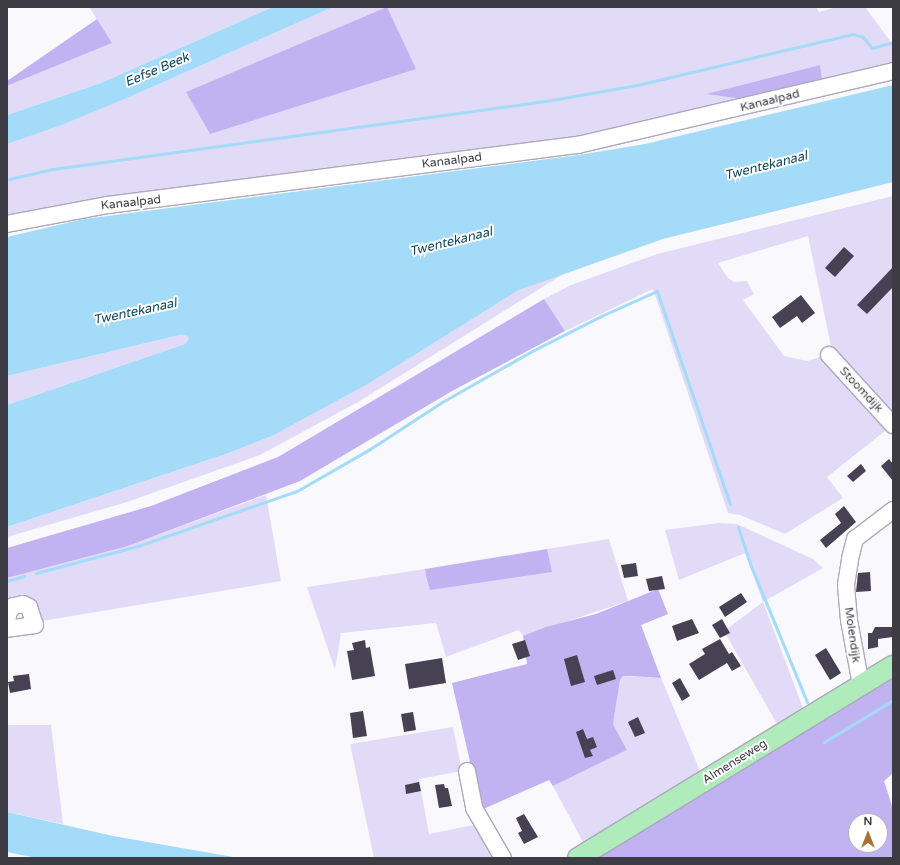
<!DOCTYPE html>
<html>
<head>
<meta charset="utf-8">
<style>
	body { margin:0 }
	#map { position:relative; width:900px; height:865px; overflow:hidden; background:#f9f9fd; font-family:"Varela Round",sans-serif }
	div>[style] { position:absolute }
	.green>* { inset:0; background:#e1dbf8 }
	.forest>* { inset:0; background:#c1b3f1 }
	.water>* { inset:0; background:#a3dbf8 }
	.stream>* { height:3px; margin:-1.5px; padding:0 1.5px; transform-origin:1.5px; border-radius:1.5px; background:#a3dbf8 }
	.building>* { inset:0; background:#464254 }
	.roads { filter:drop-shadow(1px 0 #aca8bd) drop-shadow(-1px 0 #aca8bd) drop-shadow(0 1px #aca8bd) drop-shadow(0 -1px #aca8bd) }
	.minor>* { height:16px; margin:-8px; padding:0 8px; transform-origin:8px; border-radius:8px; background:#fff }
	.major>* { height:20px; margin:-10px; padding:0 10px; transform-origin:10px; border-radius:10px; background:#b0ebbc }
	span { translate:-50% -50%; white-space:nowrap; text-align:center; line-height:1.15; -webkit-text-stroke:4px #fff; paint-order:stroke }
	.street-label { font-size:12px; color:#3d3b44 }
	.water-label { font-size:13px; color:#0e4a62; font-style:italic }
	.frame { position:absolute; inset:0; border:8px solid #3d3b44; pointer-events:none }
	.north { position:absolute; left:848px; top:813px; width:40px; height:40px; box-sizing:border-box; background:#fff; border:1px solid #b1b1b4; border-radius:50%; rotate:0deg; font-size:11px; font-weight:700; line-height:16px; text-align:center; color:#3d3b44 }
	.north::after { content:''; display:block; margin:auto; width:14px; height:18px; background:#ad7034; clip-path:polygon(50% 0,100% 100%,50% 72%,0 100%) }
</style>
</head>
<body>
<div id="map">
	<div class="green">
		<div style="clip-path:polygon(89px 7px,273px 7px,101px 83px,7px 115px,7px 86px,112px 43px)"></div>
		<div style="clip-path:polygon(333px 7px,816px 7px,819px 12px,837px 7px,865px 7px,893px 45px,893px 68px,823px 85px,820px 65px,707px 94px,757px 101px,597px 136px,7px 221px,7px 144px,134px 95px)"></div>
		<div style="clip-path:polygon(893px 196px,893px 420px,832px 351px,808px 236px,718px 263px,728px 278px,734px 282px,747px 281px,754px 294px,743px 300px,784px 356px,807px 361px,823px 356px,890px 427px,827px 477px,843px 498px,785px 534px,740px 515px,728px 513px,653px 289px,565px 331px,544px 299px,571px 285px,657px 254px)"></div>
		<div style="clip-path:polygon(565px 273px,358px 402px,260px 455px,127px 502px,7px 537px,7px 527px,226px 454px,272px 436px,368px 384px,519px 290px)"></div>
		<div style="clip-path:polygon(180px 335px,188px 336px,190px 339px,185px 344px,7px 405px,7px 376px)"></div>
		<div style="clip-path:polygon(266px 495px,281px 581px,36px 622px,20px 601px,23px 594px,7px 598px,7px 578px,128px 546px)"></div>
		<div style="clip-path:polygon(718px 523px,737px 524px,813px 559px,823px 568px,763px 602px,803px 708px,777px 724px,724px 631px,763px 602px,745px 553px,679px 580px,665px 530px)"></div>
		<div style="clip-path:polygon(609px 539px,628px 601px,523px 636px,519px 630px,446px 657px,436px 623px,341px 633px,335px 670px,307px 587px,425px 569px,426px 576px,498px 578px,551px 572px,547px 549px)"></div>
		<div style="clip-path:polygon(623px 676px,661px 678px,700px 771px,583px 842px,553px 786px,627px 750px,613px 724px,620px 680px)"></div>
		<div style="clip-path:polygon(7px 725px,51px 725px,63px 824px,7px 812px)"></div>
		<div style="clip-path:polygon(453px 727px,462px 771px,419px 779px,429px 834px,478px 824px,500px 858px,374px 858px,350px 744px)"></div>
	</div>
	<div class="forest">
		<div style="clip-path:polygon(387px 7px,416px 69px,210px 134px,186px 92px)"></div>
		<div style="clip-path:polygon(97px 19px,112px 43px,7px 86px,7px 81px)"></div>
		<div style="clip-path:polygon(820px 65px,823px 85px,757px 101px,706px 94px)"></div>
		<div style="clip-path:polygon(544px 299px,565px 331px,452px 391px,300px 481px,128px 546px,7px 578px,7px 548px,151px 506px,278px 457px)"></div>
		<div style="clip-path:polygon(547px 549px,552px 572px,430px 590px,426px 576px,425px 569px)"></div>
		<div style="clip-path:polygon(658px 589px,668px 614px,641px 625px,661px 678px,631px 676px,623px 676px,620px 680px,613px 724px,627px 750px,553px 786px,549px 780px,481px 810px,452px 683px,527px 664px,523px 636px,546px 627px,596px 614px)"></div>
		<div style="clip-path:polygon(evenodd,893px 672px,893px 773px,884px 781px,893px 809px,893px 858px,596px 858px,893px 672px,856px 821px,880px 821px,880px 845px,856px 845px,856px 821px)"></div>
	</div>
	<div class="water">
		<div style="clip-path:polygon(273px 7px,333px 7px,134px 95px,64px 124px,7px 144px,7px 115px,101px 83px)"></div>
		<div style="clip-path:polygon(893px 85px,893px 182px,663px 239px,519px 290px,368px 384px,272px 436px,226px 454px,7px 527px,7px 405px,185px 344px,189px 339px,188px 336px,180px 335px,7px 376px,7px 237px,84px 219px,579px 155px,645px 144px)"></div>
		<div style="clip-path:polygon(7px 812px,113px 836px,239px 858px,36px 858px,7px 852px)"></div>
	</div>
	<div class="stream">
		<div style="left:9px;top:179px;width:45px;rotate:-12.8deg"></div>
		<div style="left:53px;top:169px;width:504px;rotate:-7.87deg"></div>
		<div style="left:552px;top:100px;width:86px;rotate:-10deg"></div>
		<div style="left:637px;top:85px;width:222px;rotate:-13.3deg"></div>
		<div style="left:853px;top:34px;width:10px;rotate:17deg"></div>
		<div style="left:863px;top:37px;width:14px;rotate:51deg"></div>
		<div style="left:872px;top:48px;width:22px;rotate:-16deg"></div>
		<div style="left:738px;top:527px;width:41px;rotate:71.6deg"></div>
		<div style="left:751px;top:566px;width:147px;rotate:67.6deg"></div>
		<div style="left:36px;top:573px;width:106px;rotate:-14.8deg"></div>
		<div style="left:138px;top:546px;width:168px;rotate:-19.1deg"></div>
		<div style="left:297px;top:491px;width:84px;rotate:-29.9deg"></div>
		<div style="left:370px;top:449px;width:86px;rotate:-33.1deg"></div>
		<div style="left:442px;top:402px;width:106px;rotate:-29.5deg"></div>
		<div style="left:534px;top:350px;width:75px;rotate:-26.9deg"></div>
		<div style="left:601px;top:316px;width:61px;rotate:-24.1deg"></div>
		<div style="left:657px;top:291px;width:225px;rotate:71.1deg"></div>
		<div style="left:7px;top:581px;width:18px;rotate:-16deg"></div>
		<div style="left:824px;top:742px;width:81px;rotate:-31.3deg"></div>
	</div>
	<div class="building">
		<div style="clip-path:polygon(844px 247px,854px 256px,835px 277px,825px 268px)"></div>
		<div style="clip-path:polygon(893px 267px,893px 287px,867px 314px,857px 305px)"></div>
		<div style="clip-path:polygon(801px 295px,815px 313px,802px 323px,797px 316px,780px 328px,772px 317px)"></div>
		<div style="clip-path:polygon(889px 459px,893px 464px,893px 481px,881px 466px)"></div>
		<div style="clip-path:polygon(861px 464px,866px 471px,853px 482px,847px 476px)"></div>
		<div style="clip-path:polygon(844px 506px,856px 522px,826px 548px,820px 540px,841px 523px,835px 514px)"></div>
		<div style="clip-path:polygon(636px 563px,638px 576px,624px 578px,621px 565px)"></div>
		<div style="clip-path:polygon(870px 572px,871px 591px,856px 592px,858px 573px)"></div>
		<div style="clip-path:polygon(662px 576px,665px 589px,649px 591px,646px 579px)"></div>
		<div style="clip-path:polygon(741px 593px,747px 602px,725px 617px,719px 607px)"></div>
		<div style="clip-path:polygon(692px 619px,699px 633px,677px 641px,672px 626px)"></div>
		<div style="clip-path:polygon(722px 619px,730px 633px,720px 638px,712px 625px)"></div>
		<div style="clip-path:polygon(875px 627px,893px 627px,893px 637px,878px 639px,878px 647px,868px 649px,868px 633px,872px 633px)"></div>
		<div style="clip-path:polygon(720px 639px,729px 654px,732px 652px,741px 666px,732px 671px,727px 663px,699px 680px,689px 664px,705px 654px,702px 649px)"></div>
		<div style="clip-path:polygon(365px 640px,366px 648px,370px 647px,375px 676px,352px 680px,347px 651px,354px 650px,352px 643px)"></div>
		<div style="clip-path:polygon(525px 640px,530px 656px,518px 660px,512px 644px)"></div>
		<div style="clip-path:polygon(826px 648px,841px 673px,830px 680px,815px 655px)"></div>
		<div style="clip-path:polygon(577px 655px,585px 682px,571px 686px,564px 659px)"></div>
		<div style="clip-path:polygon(442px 658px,446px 683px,409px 689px,405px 664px)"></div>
		<div style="clip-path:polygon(613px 670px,616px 679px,597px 685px,594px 676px)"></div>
		<div style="clip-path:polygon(29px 674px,31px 689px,10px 693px,8px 682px,14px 681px,13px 676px)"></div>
		<div style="clip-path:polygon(680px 678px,690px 696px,682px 701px,672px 683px)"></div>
		<div style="clip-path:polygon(363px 711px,367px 736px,353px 738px,350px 713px)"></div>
		<div style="clip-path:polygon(413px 712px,416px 730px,404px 732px,401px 714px)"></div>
		<div style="clip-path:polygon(638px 717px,645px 733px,635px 737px,628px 722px)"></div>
		<div style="clip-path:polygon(583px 729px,587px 739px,593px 737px,597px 747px,590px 750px,593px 756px,585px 758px,576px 732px)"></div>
		<div style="clip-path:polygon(419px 782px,421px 791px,406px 794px,405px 785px)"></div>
		<div style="clip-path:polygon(444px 784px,445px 788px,448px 788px,452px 806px,439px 808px,435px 785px)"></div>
		<div style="clip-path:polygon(524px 814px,538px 837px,524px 844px,518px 833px,522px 831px,516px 818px)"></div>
	</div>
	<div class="roads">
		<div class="minor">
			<div style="left:7px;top:224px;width:103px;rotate:-10.7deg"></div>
			<div style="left:108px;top:205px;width:474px;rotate:-7.3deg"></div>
			<div style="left:578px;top:145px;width:324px;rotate:-13.2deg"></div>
			<div style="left:829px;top:355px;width:95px;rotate:47.6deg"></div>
			<div style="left:7px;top:626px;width:12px;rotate:-85deg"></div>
			<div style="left:8px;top:614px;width:9px;rotate:-58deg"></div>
			<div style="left:13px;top:606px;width:10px;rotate:-11deg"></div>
			<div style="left:23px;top:604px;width:7px;rotate:27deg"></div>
			<div style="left:29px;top:607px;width:19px;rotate:72deg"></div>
			<div style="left:35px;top:625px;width:28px;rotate:172deg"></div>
			<div style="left:861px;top:685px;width:66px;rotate:-100.5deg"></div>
			<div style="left:849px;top:620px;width:35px;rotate:-95deg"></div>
			<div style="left:846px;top:585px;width:26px;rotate:-81deg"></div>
			<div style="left:850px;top:559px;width:21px;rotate:-76deg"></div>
			<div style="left:855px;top:539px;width:48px;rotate:-37.3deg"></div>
			<div style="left:467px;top:771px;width:38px;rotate:79deg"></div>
			<div style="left:474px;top:808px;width:58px;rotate:59.9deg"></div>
		</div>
		<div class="major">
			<div style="left:578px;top:858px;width:369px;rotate:-31.4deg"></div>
		</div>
	</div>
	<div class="street-label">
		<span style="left:770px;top:101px;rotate:-14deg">Kanaalpad</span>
		<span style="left:452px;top:161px;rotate:-7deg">Kanaalpad</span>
		<span style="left:131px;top:203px;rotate:-6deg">Kanaalpad</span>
		<span style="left:861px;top:390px;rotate:47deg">Stoomdijk</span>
		<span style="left:852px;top:635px;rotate:82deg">Molendijk</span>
		<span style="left:735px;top:762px;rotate:-32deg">Almenseweg</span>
	</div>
	<div class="water-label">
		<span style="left:157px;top:70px;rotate:-23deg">Eefse Beek</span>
		<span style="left:766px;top:166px;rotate:-14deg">Twentekanaal</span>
		<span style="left:451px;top:242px;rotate:-14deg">Twentekanaal</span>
		<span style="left:135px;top:312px;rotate:-12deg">Twentekanaal</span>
	</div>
	<div class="frame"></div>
	<div class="north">N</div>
</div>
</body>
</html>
